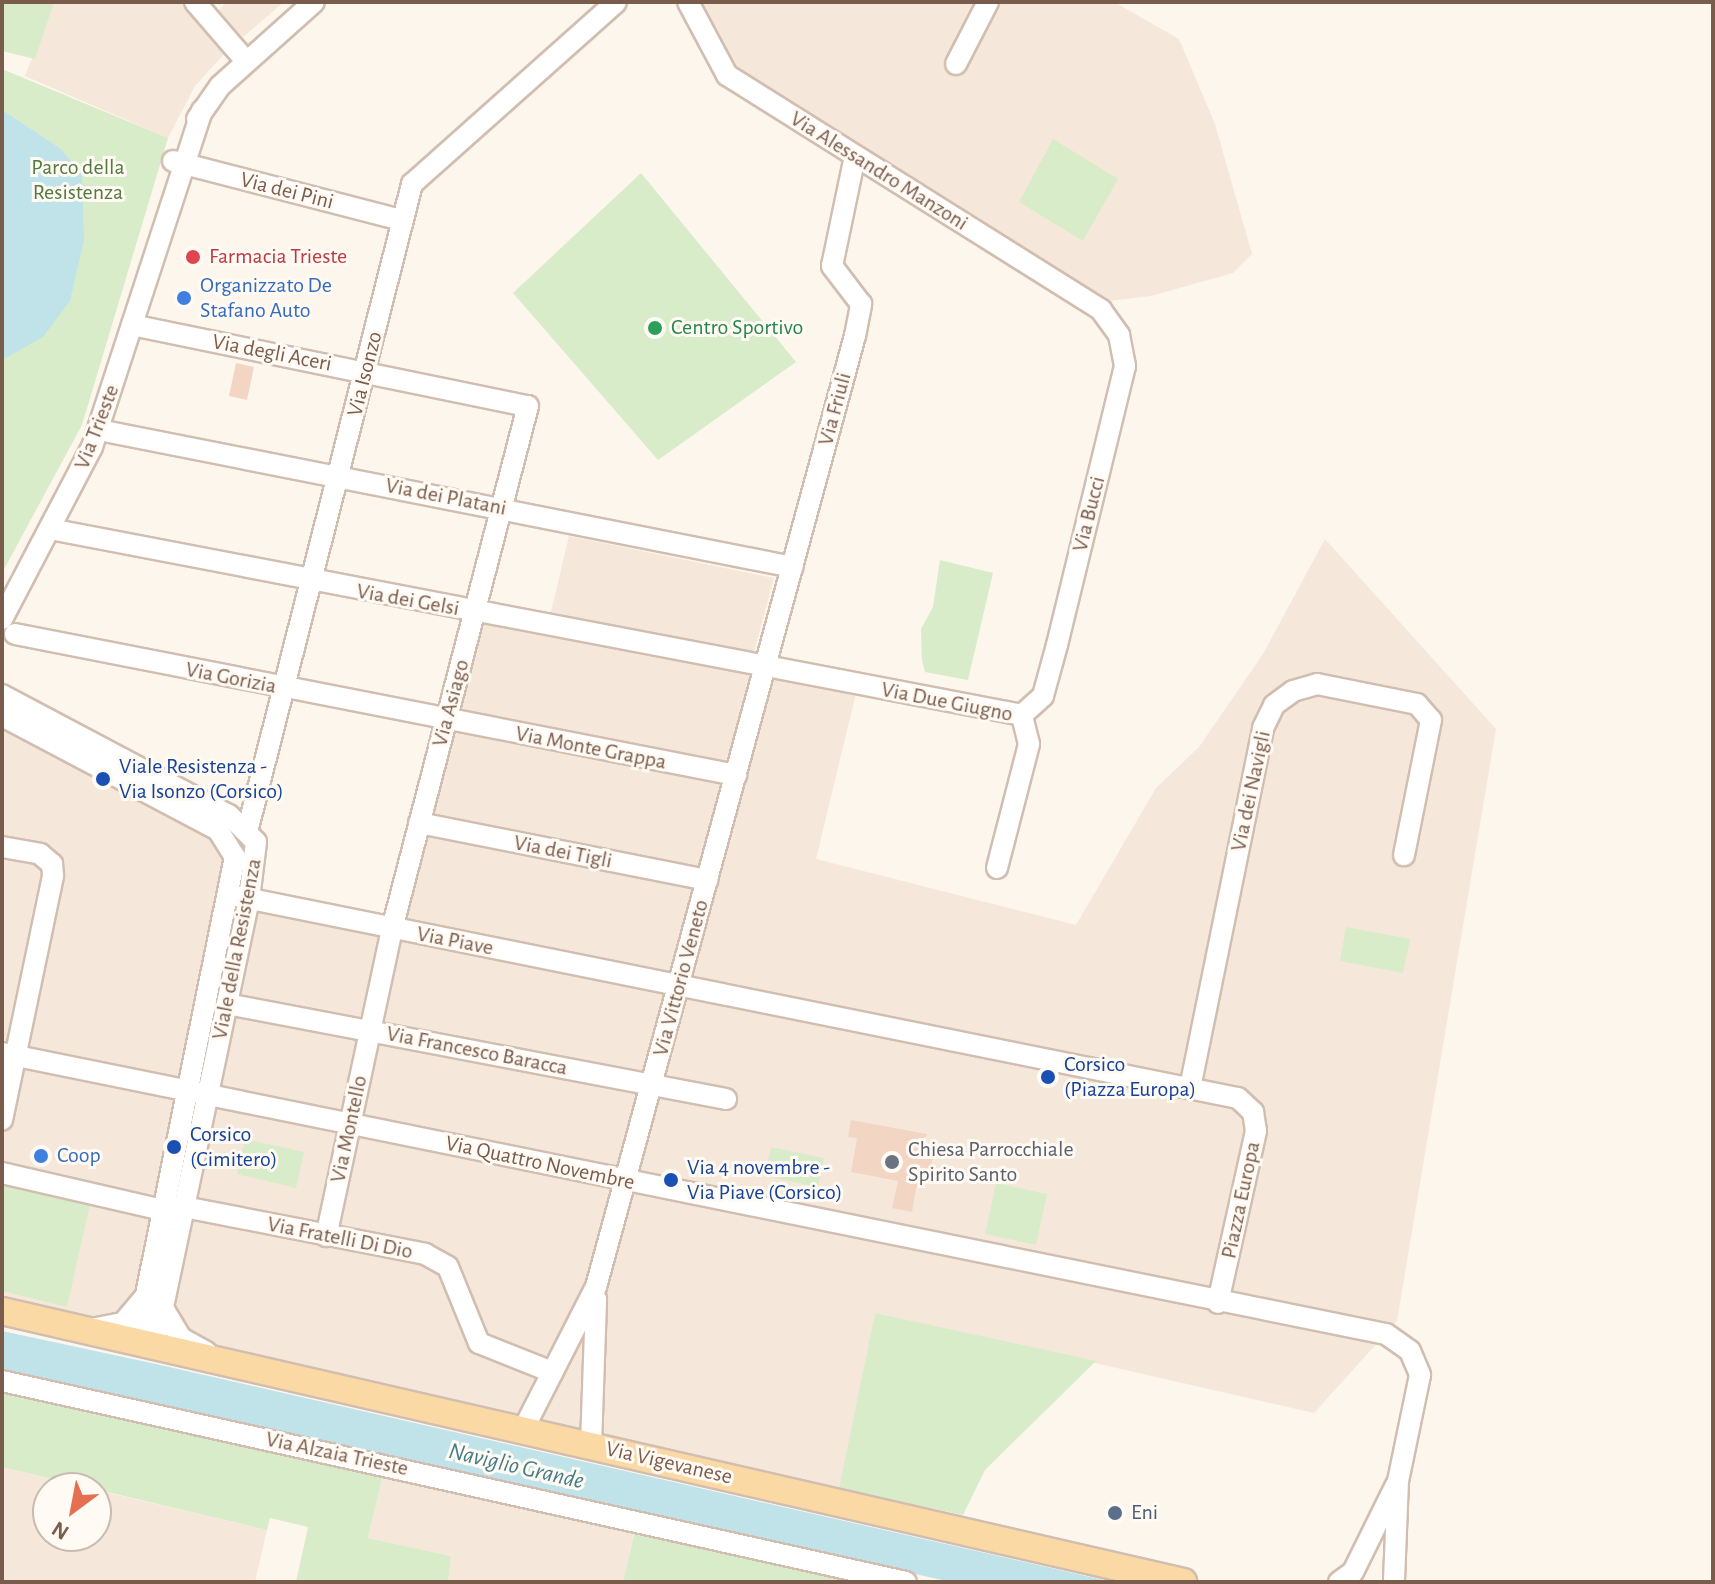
<!DOCTYPE html>
<html>
<head>
<meta charset="utf-8">
<style>
	body { margin:0 }
	#map { position:relative; width:1715px; height:1584px; overflow:hidden; background:#fdf6ec; font-family:"Alegreya Sans",sans-serif }
	div>[style] { position:absolute }
	.residential>* { inset:0; background:#f5e8da }
	.green>* { inset:0; background:#d8ecc9 }
	.water>* { inset:0; background:#bfe3e8 }
	.building>* { inset:0; background:#f3d5c3 }
	.roads { filter:drop-shadow(2px 0 #d1beb0) drop-shadow(-2px 0 #d1beb0) drop-shadow(0 2px #d1beb0) drop-shadow(0 -2px #d1beb0) }
	.minor>* { height:20px; margin:-10px; padding:0 10px; transform-origin:10px; border-radius:10px; background:#fff }
	.major>* { height:26px; margin:-13px; padding:0 13px; transform-origin:13px; border-radius:13px; background:#fbd9a5 }
	.dots>* { width:22px; height:22px; translate:-50% -50%; box-sizing:border-box; border:4px solid #fffaf3; border-radius:50% }
	span { translate:-50% -50%; white-space:nowrap; text-align:center; line-height:1.15; -webkit-text-stroke:6px #fffaf3; paint-order:stroke }
	.park-label { font-size:22px; color:#537a41 }
	.street-label { font-size:22px; color:#7a5c4d }
	.health-label { font-size:22px; color:#be3a42 }
	.left { translate:0 -50%; text-align:left }
	.shop-label { font-size:22px; color:#366cbe }
	.leisure-label { font-size:22px; color:#27864d }
	.transit-label { font-size:22px; color:#164399 }
	.worship-label { font-size:22px; color:#5b616d }
	.service-label { font-size:22px; color:#4e5e75 }
	.water-label { font-size:24px; color:#437c86; font-style:italic }
	.frame { position:absolute; inset:0; border:4px solid #7a5c4d; pointer-events:none }
	.north { position:absolute; left:32px; top:1472px; width:80px; height:80px; box-sizing:border-box; background:#fffaf3; border:2px solid #cabbb1; border-radius:50%; rotate:212deg; font-size:22px; font-weight:700; line-height:32px; text-align:center; color:#7a5c4d }
	.north::after { content:''; display:block; margin:auto; width:28px; height:36px; background:#e76f51; clip-path:polygon(50% 0,100% 100%,50% 72%,0 100%) }
</style>
</head>
<body>
<div id="map">
	<div class="residential">
		<div style="clip-path:polygon(54px 2px,180px 2px,225px 53px,195px 86px,168px 138px,25px 76px)"></div>
		<div style="clip-path:polygon(227px 2px,284px 2px,243px 37px,218px 11px)"></div>
		<div style="clip-path:polygon(701px 2px,1114px 2px,1179px 39px,1215px 124px,1252px 254px,1233px 273px,1151px 296px,1108px 301px,729px 62px)"></div>
		<div style="clip-path:polygon(569px 536px,774px 578px,753px 656px,551px 612px)"></div>
		<div style="clip-path:polygon(1325px 539px,1496px 729px,1397px 1321px,1314px 1413px,875px 1313px,835px 1513px,2px 1322px,2px 718px,224px 837px,228px 896px,388px 931px,475px 612px,858px 685px,816px 859px,1076px 925px,1156px 788px,1199px 747px,1263px 654px)"></div>
		<div style="clip-path:polygon(2px 1467px,88px 1488px,48px 1488px,48px 1536px,96px 1536px,96px 1490px,267px 1530px,255px 1582px,2px 1582px)"></div>
		<div style="clip-path:polygon(383px 1474px,638px 1514px,623px 1582px,448px 1582px,451px 1556px,368px 1538px)"></div>
	</div>
	<div class="green">
		<div style="clip-path:polygon(2px 2px,54px 2px,35px 59px,2px 51px)"></div>
		<div style="clip-path:polygon(2px 69px,168px 138px,82px 425px,2px 573px)"></div>
		<div style="clip-path:polygon(1053px 139px,1118px 179px,1083px 241px,1019px 202px)"></div>
		<div style="clip-path:polygon(641px 173px,796px 362px,658px 460px,513px 293px)"></div>
		<div style="clip-path:polygon(940px 560px,993px 573px,968px 680px,925px 672px,922px 660px,921px 629px,933px 607px)"></div>
		<div style="clip-path:polygon(1346px 927px,1410px 939px,1403px 973px,1340px 961px)"></div>
		<div style="clip-path:polygon(245px 1139px,304px 1152px,296px 1188px,237px 1174px)"></div>
		<div style="clip-path:polygon(771px 1147px,824px 1158px,818px 1187px,765px 1176px)"></div>
		<div style="clip-path:polygon(996px 1183px,1047px 1194px,1036px 1245px,985px 1234px)"></div>
		<div style="clip-path:polygon(2px 1185px,91px 1200px,67px 1307px,2px 1291px)"></div>
		<div style="clip-path:polygon(875px 1313px,1096px 1361px,985px 1470px,963px 1515px,839px 1489px)"></div>
		<div style="clip-path:polygon(2px 1388px,383px 1474px,368px 1538px,451px 1556px,448px 1582px,296px 1582px,308px 1527px,270px 1518px,267px 1530px,2px 1467px)"></div>
		<div style="clip-path:polygon(635px 1530px,856px 1582px,623px 1582px)"></div>
	</div>
	<div class="water">
		<div style="clip-path:polygon(2px 110px,61px 149px,82px 174px,84px 240px,70px 301px,43px 337px,2px 360px)"></div>
		<div style="clip-path:polygon(2px 1331px,156px 1364px,1112px 1582px,951px 1582px,2px 1370px)"></div>
	</div>
	<div class="building">
		<div style="clip-path:polygon(236px 363px,254px 367px,247px 400px,229px 396px)"></div>
		<div style="clip-path:polygon(851px 1120px,927px 1134px,923px 1153px,933px 1155px,930px 1171px,916px 1189px,912px 1212px,892px 1208px,898px 1181px,851px 1172px,857px 1138px,848px 1137px)"></div>
	</div>
	<div class="roads">
		<div class="minor">
			<div style="left:195px;top:2px;width:78px;rotate:49.2deg"></div>
			<div style="left:688px;top:2px;width:83px;rotate:61.9deg"></div>
			<div style="left:727px;top:75px;width:442px;rotate:32.1deg"></div>
			<div style="left:1101px;top:310px;width:31px;rotate:54deg"></div>
			<div style="left:1119px;top:335px;width:32px;rotate:79deg"></div>
			<div style="left:1125px;top:366px;width:287px;rotate:103.7deg"></div>
			<div style="left:1057px;top:645px;width:53px;rotate:105.4deg"></div>
			<div style="left:1043px;top:696px;width:28px;rotate:138deg"></div>
			<div style="left:956px;top:64px;width:70px;rotate:-62.7deg"></div>
			<div style="left:197px;top:119px;width:40px;rotate:-55.1deg"></div>
			<div style="left:220px;top:86px;width:126px;rotate:-41.8deg"></div>
			<div style="left:173px;top:161px;width:236px;rotate:14.5deg"></div>
			<div style="left:132px;top:325px;width:404px;rotate:11.6deg"></div>
			<div style="left:528px;top:406px;width:540px;rotate:104.58deg"></div>
			<div style="left:392px;top:929px;width:314px;rotate:102.1deg"></div>
			<div style="left:99px;top:430px;width:707px;rotate:11.17deg"></div>
			<div style="left:50px;top:529px;width:990px;rotate:10.83deg"></div>
			<div style="left:2px;top:619px;width:194px;rotate:-62.4deg"></div>
			<div style="left:92px;top:447px;width:354px;rotate:-71.9deg"></div>
			<div style="left:15px;top:634px;width:735px;rotate:11.07deg"></div>
			<div style="left:2px;top:695px;width:257px;rotate:27.9deg"></div>
			<div style="left:229px;top:815px;width:38px;rotate:45deg"></div>
			<div style="left:256px;top:842px;width:57px;rotate:97deg"></div>
			<div style="left:249px;top:899px;width:456px;rotate:101.9deg"></div>
			<div style="left:2px;top:716px;width:244px;rotate:27.8deg"></div>
			<div style="left:218px;top:830px;width:32px;rotate:58deg"></div>
			<div style="left:235px;top:857px;width:493px;rotate:101.5deg"></div>
			<div style="left:419px;top:823px;width:294px;rotate:11.2deg"></div>
			<div style="left:248px;top:828px;width:665px;rotate:-75.71deg"></div>
			<div style="left:412px;top:184px;width:273px;rotate:-41.7deg"></div>
			<div style="left:2px;top:847px;width:39px;rotate:10deg"></div>
			<div style="left:40px;top:854px;width:16px;rotate:40deg"></div>
			<div style="left:52px;top:864px;width:12px;rotate:85deg"></div>
			<div style="left:53px;top:876px;width:249px;rotate:101.8deg"></div>
			<div style="left:997px;top:868px;width:128px;rotate:-75.5deg"></div>
			<div style="left:1029px;top:744px;width:30px;rotate:-104deg"></div>
			<div style="left:231px;top:895px;width:1027px;rotate:11.4deg"></div>
			<div style="left:1238px;top:1098px;width:21px;rotate:43deg"></div>
			<div style="left:1253px;top:1112px;width:19px;rotate:81deg"></div>
			<div style="left:1256px;top:1131px;width:176px;rotate:102.5deg"></div>
			<div style="left:227px;top:1004px;width:508px;rotate:10.78deg"></div>
			<div style="left:2px;top:1053px;width:1412px;rotate:11.48deg"></div>
			<div style="left:1386px;top:1334px;width:29px;rotate:35deg"></div>
			<div style="left:1410px;top:1351px;width:26px;rotate:67deg"></div>
			<div style="left:1420px;top:1375px;width:108px;rotate:101.7deg"></div>
			<div style="left:1398px;top:1481px;width:101px;rotate:92.3deg"></div>
			<div style="left:1190px;top:1088px;width:367px;rotate:-78.5deg"></div>
			<div style="left:1263px;top:728px;width:25px;rotate:-64deg"></div>
			<div style="left:1274px;top:705px;width:24px;rotate:-36deg"></div>
			<div style="left:1293px;top:691px;width:25px;rotate:-16deg"></div>
			<div style="left:1317px;top:684px;width:102px;rotate:11.3deg"></div>
			<div style="left:1417px;top:704px;width:21px;rotate:49deg"></div>
			<div style="left:1431px;top:720px;width:138px;rotate:101.3deg"></div>
			<div style="left:2px;top:1173px;width:168px;rotate:13deg"></div>
			<div style="left:166px;top:1211px;width:18px;rotate:-13deg"></div>
			<div style="left:184px;top:1207px;width:246px;rotate:11deg"></div>
			<div style="left:425px;top:1254px;width:26px;rotate:29deg"></div>
			<div style="left:448px;top:1267px;width:82px;rotate:67.8deg"></div>
			<div style="left:479px;top:1343px;width:79px;rotate:21.7deg"></div>
			<div style="left:163px;top:1308px;width:35px;rotate:59deg"></div>
			<div style="left:181px;top:1338px;width:29px;rotate:29deg"></div>
			<div style="left:91px;top:1329px;width:33px;rotate:-11deg"></div>
			<div style="left:123px;top:1323px;width:31px;rotate:-50deg"></div>
			<div style="left:2px;top:1381px;width:926px;rotate:12.54deg"></div>
			<div style="left:523px;top:1430px;width:161px;rotate:-63deg"></div>
			<div style="left:596px;top:1287px;width:986px;rotate:-74.77deg"></div>
			<div style="left:855px;top:336px;width:33px;rotate:-79deg"></div>
			<div style="left:861px;top:304px;width:48px;rotate:-127.3deg"></div>
			<div style="left:832px;top:266px;width:112px;rotate:-78.2deg"></div>
			<div style="left:591px;top:1445px;width:146px;rotate:-88deg"></div>
			<div style="left:1339px;top:1582px;width:17px;rotate:-36deg"></div>
			<div style="left:1353px;top:1572px;width:97px;rotate:-63.7deg"></div>
		</div>
		<div class="major">
			<div style="left:2px;top:1311px;width:1212px;rotate:12.92deg"></div>
		</div>
	</div>
	<div class="dots">
		<div style="left:193px;top:257px;background:#e0444e"></div>
		<div style="left:184px;top:298px;background:#3f7fe0"></div>
		<div style="left:655px;top:328px;background:#2e9e5b"></div>
		<div style="left:103px;top:779px;background:#1a4fb4"></div>
		<div style="left:1048px;top:1077px;background:#1a4fb4"></div>
		<div style="left:174px;top:1147px;background:#1a4fb4"></div>
		<div style="left:41px;top:1156px;background:#3f7fe0"></div>
		<div style="left:892px;top:1162px;background:#6b7280"></div>
		<div style="left:671px;top:1180px;background:#1a4fb4"></div>
		<div style="left:1115px;top:1513px;background:#5c6f8a"></div>
	</div>
	<div class="park-label">
		<span style="left:78px;top:180px">Parco della<br>Resistenza</span>
	</div>
	<div class="street-label">
		<span style="left:879px;top:171px;rotate:32deg">Via Alessandro Manzoni</span>
		<span style="left:287px;top:191px;rotate:14deg">Via dei Pini</span>
		<span style="left:272px;top:353px;rotate:11deg">Via degli Aceri</span>
		<span style="left:365px;top:374px;rotate:-76deg">Via Isonzo</span>
		<span style="left:835px;top:409px;rotate:-75deg">Via Friuli</span>
		<span style="left:97px;top:427px;rotate:-69deg">Via Trieste</span>
		<span style="left:446px;top:497px;rotate:11deg">Via dei Platani</span>
		<span style="left:1089px;top:514px;rotate:-76deg">Via Bucci</span>
		<span style="left:408px;top:600px;rotate:10deg">Via dei Gelsi</span>
		<span style="left:231px;top:678px;rotate:11deg">Via Gorizia</span>
		<span style="left:947px;top:702px;rotate:11deg">Via Due Giugno</span>
		<span style="left:451px;top:703px;rotate:-75deg">Via Asiago</span>
		<span style="left:591px;top:748px;rotate:11deg">Via Monte Grappa</span>
		<span style="left:1251px;top:791px;rotate:-78deg">Via dei Navigli</span>
		<span style="left:563px;top:852px;rotate:11deg">Via dei Tigli</span>
		<span style="left:455px;top:941px;rotate:11deg">Via Piave</span>
		<span style="left:237px;top:949px;rotate:-79deg">Viale della Resistenza</span>
		<span style="left:681px;top:978px;rotate:-75deg">Via Vittorio Veneto</span>
		<span style="left:477px;top:1051px;rotate:11deg">Via Francesco Baracca</span>
		<span style="left:349px;top:1129px;rotate:-78deg">Via Montello</span>
		<span style="left:540px;top:1163px;rotate:12deg">Via Quattro Novembre</span>
		<span style="left:1241px;top:1200px;rotate:-78deg">Piazza Europa</span>
		<span style="left:340px;top:1238px;rotate:11deg">Via Fratelli Di Dio</span>
		<span style="left:337px;top:1454px;rotate:12deg">Via Alzaia Trieste</span>
		<span style="left:669px;top:1463px;rotate:13deg">Via Vigevanese</span>
	</div>
	<div class="health-label">
		<span class="left" style="left:209px;top:257px">Farmacia Trieste</span>
	</div>
	<div class="shop-label">
		<span class="left" style="left:200px;top:298px">Organizzato De<br>Stafano Auto</span>
		<span class="left" style="left:57px;top:1156px">Coop</span>
	</div>
	<div class="leisure-label">
		<span class="left" style="left:671px;top:328px">Centro Sportivo</span>
	</div>
	<div class="transit-label">
		<span class="left" style="left:119px;top:779px">Viale Resistenza -<br>Via Isonzo (Corsico)</span>
		<span class="left" style="left:1064px;top:1077px">Corsico<br>(Piazza Europa)</span>
		<span class="left" style="left:190px;top:1147px">Corsico<br>(Cimitero)</span>
		<span class="left" style="left:687px;top:1180px">Via 4 novembre -<br>Via Piave (Corsico)</span>
	</div>
	<div class="worship-label">
		<span class="left" style="left:908px;top:1162px">Chiesa Parrocchiale<br>Spirito Santo</span>
	</div>
	<div class="service-label">
		<span class="left" style="left:1131px;top:1513px">Eni</span>
	</div>
	<div class="water-label">
		<span style="left:516px;top:1467px;rotate:13deg">Naviglio Grande</span>
	</div>
	<div class="frame"></div>
	<div class="north">N</div>
</div>
</body>
</html>
